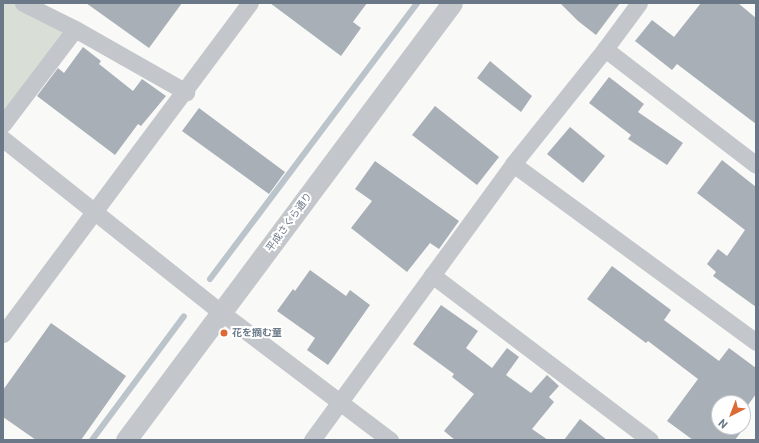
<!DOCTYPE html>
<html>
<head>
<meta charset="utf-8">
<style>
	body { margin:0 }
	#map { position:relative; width:759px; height:443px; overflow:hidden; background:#f9f9f7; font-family:Roboto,"Noto Sans JP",sans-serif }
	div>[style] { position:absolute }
	.green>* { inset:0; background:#d9ded7 }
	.stream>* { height:6px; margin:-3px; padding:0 3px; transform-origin:3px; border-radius:3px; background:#bbc4ca }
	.building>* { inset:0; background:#a8afb6 }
	.minor>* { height:17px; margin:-8.5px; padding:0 8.5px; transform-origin:8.5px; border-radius:8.5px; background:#c3c6ca }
	.tertiary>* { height:21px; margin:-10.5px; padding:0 10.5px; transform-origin:10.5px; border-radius:10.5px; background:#c3c6ca }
	.dots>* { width:11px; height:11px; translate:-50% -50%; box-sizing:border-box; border:2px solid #fff; border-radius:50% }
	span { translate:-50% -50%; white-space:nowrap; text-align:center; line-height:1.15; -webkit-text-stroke:4px #fff; paint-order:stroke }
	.street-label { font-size:10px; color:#6a7887 }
	.poi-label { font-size:10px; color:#6a7887; font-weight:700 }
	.left { translate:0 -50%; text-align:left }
	.frame { position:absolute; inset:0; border:4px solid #6a7887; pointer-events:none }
	.north { position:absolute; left:711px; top:395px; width:40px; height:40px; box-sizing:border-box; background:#fff; border:1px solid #c3c9cf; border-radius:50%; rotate:222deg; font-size:11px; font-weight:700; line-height:16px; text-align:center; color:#6a7887 }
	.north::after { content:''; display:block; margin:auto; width:14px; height:18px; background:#dc6a35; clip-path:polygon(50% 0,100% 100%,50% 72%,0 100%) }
</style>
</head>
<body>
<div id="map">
	<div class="green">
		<div style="clip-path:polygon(3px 3px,23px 3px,75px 29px,3px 124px)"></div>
	</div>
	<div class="stream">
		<div style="left:210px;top:279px;width:345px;rotate:-53.1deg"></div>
		<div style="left:92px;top:440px;width:154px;rotate:-53.4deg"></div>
	</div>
	<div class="building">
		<div style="clip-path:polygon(86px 3px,182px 3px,149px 48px)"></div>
		<div style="clip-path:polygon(270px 3px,367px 3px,353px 22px,361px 28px,341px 56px)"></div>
		<div style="clip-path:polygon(560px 3px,620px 3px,596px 35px,578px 21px)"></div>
		<div style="clip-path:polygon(701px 3px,738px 3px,756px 18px,756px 124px,677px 64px,672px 70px,635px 41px,652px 20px,674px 37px)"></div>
		<div style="clip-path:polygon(83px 47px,101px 61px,99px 64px,133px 91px,142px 79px,166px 96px,141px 126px,138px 124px,115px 155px,37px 96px,58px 68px,64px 73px)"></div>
		<div style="clip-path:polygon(490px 61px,532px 96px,521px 112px,477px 78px)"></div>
		<div style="clip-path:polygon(609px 77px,644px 104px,638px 112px,683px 143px,667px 165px,628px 139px,631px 135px,589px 103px)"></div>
		<div style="clip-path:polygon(435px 106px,499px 157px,477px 185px,412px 135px)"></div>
		<div style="clip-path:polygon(199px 108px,285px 172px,269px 194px,182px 131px)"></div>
		<div style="clip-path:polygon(570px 127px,605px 156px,583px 183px,547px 154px)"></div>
		<div style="clip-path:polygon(722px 160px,756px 187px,756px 307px,713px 276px,716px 272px,707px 264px,718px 249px,727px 256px,745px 230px,697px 193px)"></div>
		<div style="clip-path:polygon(375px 161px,459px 221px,439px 249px,430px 243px,407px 272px,351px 228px,372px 201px,355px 189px)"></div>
		<div style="clip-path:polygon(612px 266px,671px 310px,664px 320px,719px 361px,729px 348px,756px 368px,756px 394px,743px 412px,743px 403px,719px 403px,719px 427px,743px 427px,743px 423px,746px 425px,735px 440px,693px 440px,667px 421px,698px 379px,648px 341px,646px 343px,587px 299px)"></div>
		<div style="clip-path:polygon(310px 270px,346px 296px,350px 290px,370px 305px,328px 365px,307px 350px,315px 338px,277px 311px,293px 289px,295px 291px)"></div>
		<div style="clip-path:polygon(441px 305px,478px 331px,466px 348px,492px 368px,507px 348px,519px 357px,506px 375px,531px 393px,547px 375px,559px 386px,549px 397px,554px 402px,532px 429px,548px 440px,455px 440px,444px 431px,474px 394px,452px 377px,454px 374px,413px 344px)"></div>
		<div style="clip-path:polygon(51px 323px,126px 376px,81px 440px,36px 440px,3px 417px,3px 390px)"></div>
		<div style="clip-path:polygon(580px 419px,607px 440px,564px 440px)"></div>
	</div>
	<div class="minor">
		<div style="left:23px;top:3px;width:58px;rotate:26.6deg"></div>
		<div style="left:75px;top:29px;width:128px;rotate:29.6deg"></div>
		<div style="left:605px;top:49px;width:190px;rotate:37.5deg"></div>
		<div style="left:3px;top:124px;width:119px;rotate:-52.8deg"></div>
		<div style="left:3px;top:139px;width:280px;rotate:38.5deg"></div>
		<div style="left:222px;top:313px;width:211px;rotate:37.1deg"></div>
		<div style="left:513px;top:164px;width:301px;rotate:36.2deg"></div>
		<div style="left:432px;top:275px;width:273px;rotate:37.1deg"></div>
		<div style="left:3px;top:334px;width:413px;rotate:-53.3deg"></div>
		<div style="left:312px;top:440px;width:341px;rotate:-53.9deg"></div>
		<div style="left:513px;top:164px;width:147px;rotate:-51.3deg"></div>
		<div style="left:605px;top:49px;width:57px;rotate:-53.5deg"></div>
	</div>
	<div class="tertiary">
		<div style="left:126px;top:440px;width:545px;rotate:-53.28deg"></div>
	</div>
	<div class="dots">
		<div style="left:224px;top:333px;background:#dc6a35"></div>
	</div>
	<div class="street-label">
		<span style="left:289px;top:222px;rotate:-54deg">平成さくら通り</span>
	</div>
	<div class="poi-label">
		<span class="left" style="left:232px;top:333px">花を摘む童</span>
	</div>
	<div class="frame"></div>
	<div class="north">N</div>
</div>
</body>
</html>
